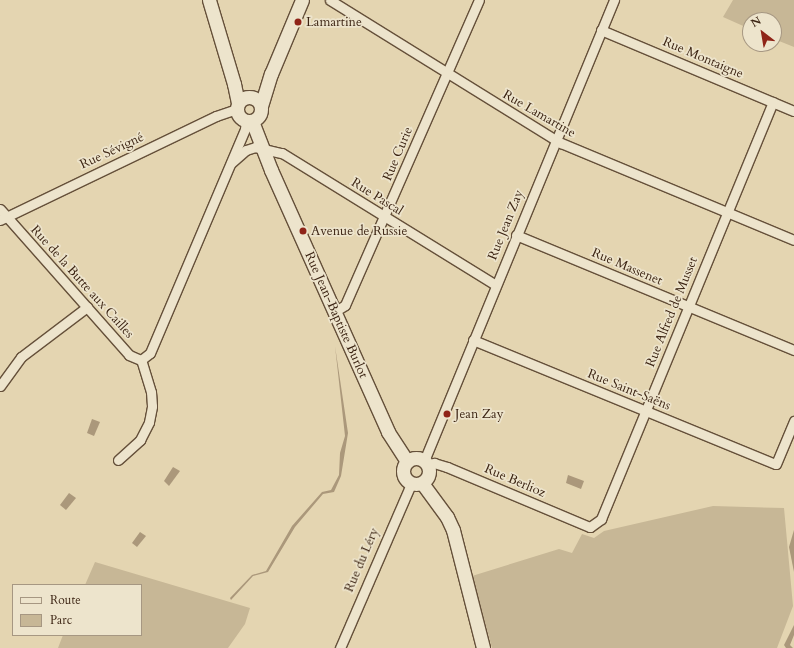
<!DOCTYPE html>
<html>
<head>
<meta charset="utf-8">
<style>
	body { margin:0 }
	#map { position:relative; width:794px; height:648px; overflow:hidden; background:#e4d5b1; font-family:Cardo,serif }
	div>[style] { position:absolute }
	.green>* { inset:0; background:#c7b796 }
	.water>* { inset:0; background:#ab987b }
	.roads { filter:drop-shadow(1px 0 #65503a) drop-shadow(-1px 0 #65503a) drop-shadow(0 1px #65503a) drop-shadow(0 -1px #65503a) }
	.street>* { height:9px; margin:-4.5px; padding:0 4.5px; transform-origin:4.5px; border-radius:4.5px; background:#ede4cc }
	.secondary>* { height:13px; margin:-6.5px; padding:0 6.5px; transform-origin:6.5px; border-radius:6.5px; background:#ede4cc }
	.secondary>.ring { margin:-6.5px; padding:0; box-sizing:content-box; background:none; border:13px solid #ede4cc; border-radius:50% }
	.dots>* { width:11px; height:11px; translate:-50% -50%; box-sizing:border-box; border:2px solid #ede4cc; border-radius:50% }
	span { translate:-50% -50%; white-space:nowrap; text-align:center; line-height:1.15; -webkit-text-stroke:3.5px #ede4cc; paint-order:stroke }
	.poi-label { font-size:13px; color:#3b2312 }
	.left { translate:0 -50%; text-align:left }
	.street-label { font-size:13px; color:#3b2312 }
	.legend { position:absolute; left:12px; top:584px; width:130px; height:52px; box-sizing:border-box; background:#ede4cc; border:1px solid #a69782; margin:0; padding:5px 7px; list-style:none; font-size:12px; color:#3b2312 }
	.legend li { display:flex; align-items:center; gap:8px; height:20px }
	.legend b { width:20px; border:1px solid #a69782 }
	.north { position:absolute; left:742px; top:12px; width:40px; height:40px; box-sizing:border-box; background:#ede4cc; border:1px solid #a69782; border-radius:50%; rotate:329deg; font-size:11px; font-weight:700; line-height:16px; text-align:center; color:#3b2312 }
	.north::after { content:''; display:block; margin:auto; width:14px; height:18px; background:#8f2418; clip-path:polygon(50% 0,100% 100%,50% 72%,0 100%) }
</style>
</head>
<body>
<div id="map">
	<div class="green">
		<div style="clip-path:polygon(733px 0,794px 0,794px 47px,774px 39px,774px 20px,750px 20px,750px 29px,723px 17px)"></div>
		<div style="clip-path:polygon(713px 506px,784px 508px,793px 606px,777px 648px,492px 648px,472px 576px,559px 549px,572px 553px,582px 534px,594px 538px,604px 531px)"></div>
		<div style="clip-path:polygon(95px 562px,250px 608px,245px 624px,228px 648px,58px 648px,63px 635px,141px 635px,141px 585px,85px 585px)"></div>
	</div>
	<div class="water">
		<div style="clip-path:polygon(335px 346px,348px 433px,341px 476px,334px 492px,323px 494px,295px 527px,268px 572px,253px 576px,231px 600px,230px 598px,252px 575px,266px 571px,292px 526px,322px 492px,331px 490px,339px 475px,340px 453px,345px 436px)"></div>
		<div style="clip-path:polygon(92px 419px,100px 422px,94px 436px,87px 433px)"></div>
		<div style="clip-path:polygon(173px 467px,180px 471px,169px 486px,164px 481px)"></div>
		<div style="clip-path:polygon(568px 475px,584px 481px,581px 489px,566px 483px)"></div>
		<div style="clip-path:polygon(69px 493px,76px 498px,66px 510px,60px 505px)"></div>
		<div style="clip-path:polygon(794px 530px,794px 572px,789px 547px)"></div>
		<div style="clip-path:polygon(140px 532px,146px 536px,137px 547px,132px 543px)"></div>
		<div style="clip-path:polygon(794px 625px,794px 635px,790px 645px,793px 648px,786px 648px,784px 645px)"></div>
	</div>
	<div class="roads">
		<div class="street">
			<div style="left:330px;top:0;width:272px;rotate:31.8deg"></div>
			<div style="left:561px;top:143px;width:252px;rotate:22.6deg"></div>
			<div style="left:601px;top:30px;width:209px;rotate:22.8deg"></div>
			<div style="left:231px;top:163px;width:20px;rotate:-41deg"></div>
			<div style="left:246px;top:150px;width:9px;rotate:-18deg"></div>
			<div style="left:255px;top:147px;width:28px;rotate:13deg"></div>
			<div style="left:282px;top:153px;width:251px;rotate:31.7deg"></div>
			<div style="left:0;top:209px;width:195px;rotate:48.5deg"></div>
			<div style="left:129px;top:355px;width:13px;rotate:23deg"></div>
			<div style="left:0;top:220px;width:240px;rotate:-25.7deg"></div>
			<div style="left:216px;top:116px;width:21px;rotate:-19deg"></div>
			<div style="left:516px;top:235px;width:301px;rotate:22.5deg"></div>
			<div style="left:334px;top:312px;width:13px;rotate:-32deg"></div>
			<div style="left:345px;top:305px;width:333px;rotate:-66.3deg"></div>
			<div style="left:473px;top:340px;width:327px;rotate:22.3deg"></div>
			<div style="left:776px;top:464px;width:47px;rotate:-67.3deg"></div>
			<div style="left:141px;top:360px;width:11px;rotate:-38deg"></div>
			<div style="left:150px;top:353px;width:243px;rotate:-67deg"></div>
			<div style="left:245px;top:129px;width:8px;rotate:-83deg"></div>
			<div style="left:0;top:386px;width:36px;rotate:-54deg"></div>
			<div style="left:21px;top:357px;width:83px;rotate:-37.1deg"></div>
			<div style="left:118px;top:460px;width:30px;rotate:-42deg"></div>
			<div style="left:140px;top:440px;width:20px;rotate:-63deg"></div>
			<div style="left:149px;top:422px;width:16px;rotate:-79deg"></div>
			<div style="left:152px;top:406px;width:14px;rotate:-94deg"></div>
			<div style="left:151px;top:392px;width:34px;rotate:-107deg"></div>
			<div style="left:424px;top:461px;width:499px;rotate:-67.6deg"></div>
			<div style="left:428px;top:466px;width:7px;rotate:-27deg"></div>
			<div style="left:434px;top:463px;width:14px;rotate:17deg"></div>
			<div style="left:447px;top:467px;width:155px;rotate:22.8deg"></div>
			<div style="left:590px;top:527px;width:14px;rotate:-36deg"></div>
			<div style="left:601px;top:519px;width:451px;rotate:-67.6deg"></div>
			<div style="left:340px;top:648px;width:179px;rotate:-66.6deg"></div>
		</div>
		<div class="secondary">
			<div style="left:209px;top:0;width:88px;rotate:73.4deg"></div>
			<div style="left:234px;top:84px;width:19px;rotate:78deg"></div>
			<div class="ring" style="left:237px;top:97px;width:11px;height:11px"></div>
			<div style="left:261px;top:106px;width:34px;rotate:-73deg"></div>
			<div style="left:271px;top:74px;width:80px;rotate:-67.3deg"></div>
			<div style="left:252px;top:121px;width:53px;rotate:68.8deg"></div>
			<div style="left:271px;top:170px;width:287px;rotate:65.9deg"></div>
			<div style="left:388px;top:432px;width:35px;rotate:57deg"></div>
			<div class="ring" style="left:403px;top:458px;width:13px;height:13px"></div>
			<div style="left:422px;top:483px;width:42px;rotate:53.7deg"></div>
			<div style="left:447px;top:517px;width:14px;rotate:65deg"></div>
			<div style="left:453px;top:530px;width:122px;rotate:75.7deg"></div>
		</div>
	</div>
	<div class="dots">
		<div style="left:298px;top:22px;background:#8f2418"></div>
		<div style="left:303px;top:231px;background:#8f2418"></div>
		<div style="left:447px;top:414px;background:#8f2418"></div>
	</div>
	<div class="poi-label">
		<span class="left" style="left:306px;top:22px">Lamartine</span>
		<span class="left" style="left:311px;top:231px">Avenue de Russie</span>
		<span class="left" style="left:455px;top:414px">Jean Zay</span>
	</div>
	<div class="street-label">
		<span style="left:703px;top:58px;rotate:23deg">Rue Montaigne</span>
		<span style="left:539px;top:114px;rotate:30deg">Rue Lamartine</span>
		<span style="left:112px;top:151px;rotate:-25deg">Rue Sévigné</span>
		<span style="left:398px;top:154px;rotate:-67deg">Rue Curie</span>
		<span style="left:377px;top:197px;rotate:32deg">Rue Pascal</span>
		<span style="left:506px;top:225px;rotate:-68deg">Rue Jean Zay</span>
		<span style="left:627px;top:267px;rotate:23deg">Rue Massenet</span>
		<span style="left:82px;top:282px;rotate:48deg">Rue de la Butte aux Cailles</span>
		<span style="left:672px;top:312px;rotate:-68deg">Rue Alfred de Musset</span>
		<span style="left:336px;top:315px;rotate:66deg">Rue Jean-Baptiste Burlot</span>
		<span style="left:629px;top:390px;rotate:22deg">Rue Saint-Saëns</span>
		<span style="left:515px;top:481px;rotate:23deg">Rue Berlioz</span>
		<span style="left:362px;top:560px;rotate:-67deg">Rue du Léry</span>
	</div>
	<ul class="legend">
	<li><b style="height:5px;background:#ede4cc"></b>Route</li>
	<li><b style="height:11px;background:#c7b796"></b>Parc</li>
	</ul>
	<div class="north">N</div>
</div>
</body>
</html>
